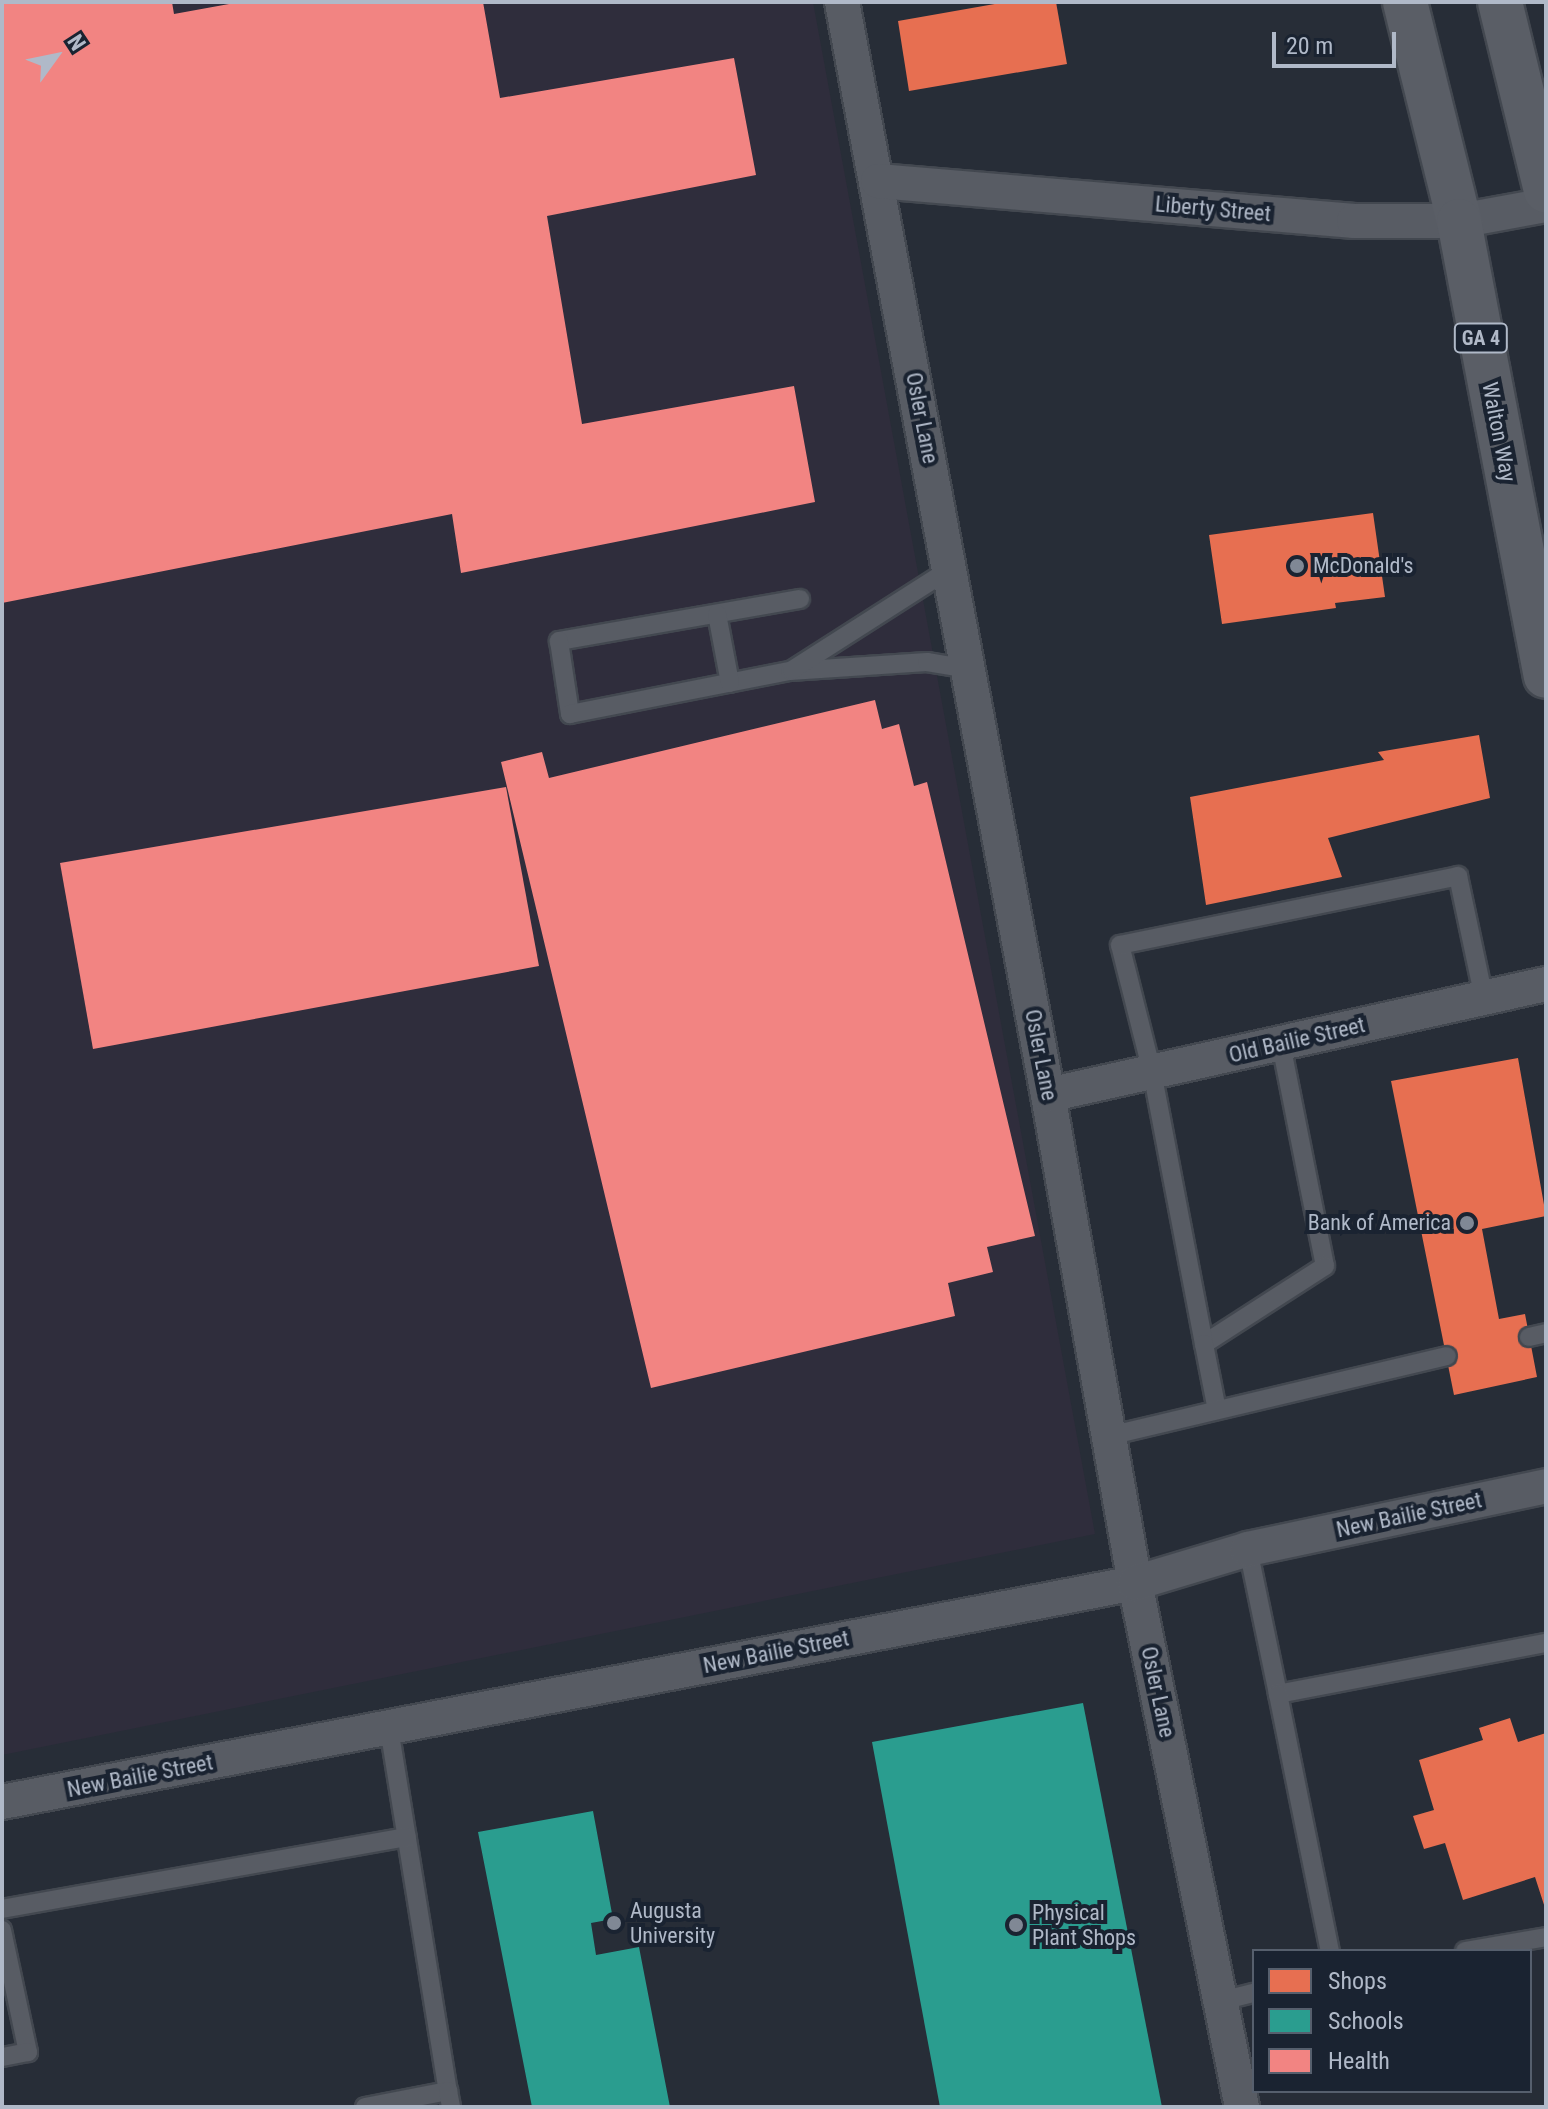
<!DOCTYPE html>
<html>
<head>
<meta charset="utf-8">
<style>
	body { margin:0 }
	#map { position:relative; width:1548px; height:2109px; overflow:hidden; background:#272d37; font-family:"Roboto Condensed",sans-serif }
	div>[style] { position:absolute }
	.medical>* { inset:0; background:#2f2d3c }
	.shops>* { inset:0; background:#e76f51 }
	.schools>* { inset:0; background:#2a9d8f }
	.health>* { inset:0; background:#f28482 }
	.roads { filter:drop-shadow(2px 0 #434850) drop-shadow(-2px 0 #434850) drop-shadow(0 2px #434850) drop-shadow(0 -2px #434850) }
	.lane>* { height:18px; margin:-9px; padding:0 9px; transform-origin:9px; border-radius:9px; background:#585c64 }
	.street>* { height:34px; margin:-17px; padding:0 17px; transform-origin:17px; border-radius:17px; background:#585c64 }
	.primary>* { height:44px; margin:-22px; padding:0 22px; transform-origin:22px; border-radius:22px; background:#5a5e66 }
	.dots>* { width:22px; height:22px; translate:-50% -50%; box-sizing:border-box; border:4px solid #1a2331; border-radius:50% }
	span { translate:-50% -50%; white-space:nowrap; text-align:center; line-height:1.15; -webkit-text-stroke:8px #1a2331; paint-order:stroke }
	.shield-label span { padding:2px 6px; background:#1a2331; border:2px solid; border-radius:6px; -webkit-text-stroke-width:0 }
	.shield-label { font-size:20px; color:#b0b9c8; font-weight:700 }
	.street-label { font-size:22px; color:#b0b9c8 }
	.poi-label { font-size:22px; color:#b0b9c8 }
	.left { translate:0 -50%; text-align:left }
	.right { translate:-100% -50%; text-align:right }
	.frame { position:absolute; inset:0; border:4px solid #b0b9c8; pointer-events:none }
	.legend { position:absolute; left:1252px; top:1949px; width:280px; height:144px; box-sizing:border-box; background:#1a2331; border:2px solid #565f6d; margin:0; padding:10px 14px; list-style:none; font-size:24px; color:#b0b9c8 }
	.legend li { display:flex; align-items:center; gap:16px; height:40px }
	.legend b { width:40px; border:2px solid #565f6d }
	.north { position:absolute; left:16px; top:16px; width:80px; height:80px; -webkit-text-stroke:6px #1a2331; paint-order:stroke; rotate:57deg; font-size:22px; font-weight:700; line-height:32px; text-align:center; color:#b0b9c8 }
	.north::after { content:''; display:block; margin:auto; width:28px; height:36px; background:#b0b9c8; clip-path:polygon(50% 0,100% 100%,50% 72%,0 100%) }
	.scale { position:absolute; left:1272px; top:32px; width:124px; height:36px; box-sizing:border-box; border:4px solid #b0b9c8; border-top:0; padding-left:10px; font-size:24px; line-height:28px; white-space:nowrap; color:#b0b9c8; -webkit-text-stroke:6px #1a2331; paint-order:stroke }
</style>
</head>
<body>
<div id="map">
	<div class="medical">
		<div style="clip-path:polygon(2px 2px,813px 2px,1095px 1534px,2px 1755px)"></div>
	</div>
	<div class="shops">
		<div style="clip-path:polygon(1006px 2px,1056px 2px,1067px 64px,909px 91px,898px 21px)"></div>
		<div style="clip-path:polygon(1373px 513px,1385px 597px,1335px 603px,1336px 608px,1222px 624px,1209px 535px)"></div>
		<div style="clip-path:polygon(1479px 735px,1490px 798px,1328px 838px,1342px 877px,1206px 905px,1190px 797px,1384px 760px,1378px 752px)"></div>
		<div style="clip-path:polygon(1518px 1058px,1546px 1216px,1482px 1229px,1499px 1319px,1525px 1314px,1537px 1377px,1454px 1395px,1391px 1081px)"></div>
		<div style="clip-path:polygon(1510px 1718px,1518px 1742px,1546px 1733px,1546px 1911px,1535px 1877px,1463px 1900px,1445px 1843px,1424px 1849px,1413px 1816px,1434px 1810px,1419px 1760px,1483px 1740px,1479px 1728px)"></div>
	</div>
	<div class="schools">
		<div style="clip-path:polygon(1083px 1703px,1162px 2107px,940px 2107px,872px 1742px)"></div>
		<div style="clip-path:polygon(593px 1811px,613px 1919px,591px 1923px,596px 1955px,639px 1947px,670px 2107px,532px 2107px,478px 1832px)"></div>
	</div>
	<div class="health">
		<div style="clip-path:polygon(2px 2px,172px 2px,174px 14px,240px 2px,483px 2px,500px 98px,734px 58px,756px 175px,547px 216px,582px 424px,794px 386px,815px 502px,461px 573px,452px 514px,2px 603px)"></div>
		<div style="clip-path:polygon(875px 700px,882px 729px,899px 724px,914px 786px,927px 782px,1035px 1236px,987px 1247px,993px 1272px,948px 1283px,955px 1316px,651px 1388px,501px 762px,542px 752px,549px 778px)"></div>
		<div style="clip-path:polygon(506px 787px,539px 966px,93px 1049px,60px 863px)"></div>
	</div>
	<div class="roads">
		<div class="lane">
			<div style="left:800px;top:599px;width:245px;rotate:170.1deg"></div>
			<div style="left:559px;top:641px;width:74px;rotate:81.4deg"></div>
			<div style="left:570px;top:714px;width:224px;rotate:-11.1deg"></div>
			<div style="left:790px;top:671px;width:137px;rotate:-3.8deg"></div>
			<div style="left:927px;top:662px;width:43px;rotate:9.5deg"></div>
			<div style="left:717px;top:614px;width:70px;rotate:79.3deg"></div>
			<div style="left:792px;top:670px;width:188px;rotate:-32.6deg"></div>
			<div style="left:1281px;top:1044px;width:226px;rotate:78.8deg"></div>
			<div style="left:1325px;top:1266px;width:144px;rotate:147.2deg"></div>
			<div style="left:1204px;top:1344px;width:277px;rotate:-100.8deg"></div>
			<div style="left:1152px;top:1072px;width:131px;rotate:-104.1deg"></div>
			<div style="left:1120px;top:945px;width:345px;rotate:-11.5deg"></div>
			<div style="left:1458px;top:876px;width:125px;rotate:78deg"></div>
			<div style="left:1529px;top:1337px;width:17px;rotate:-13deg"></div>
			<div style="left:1204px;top:1344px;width:67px;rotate:78.9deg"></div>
			<div style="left:1109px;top:1436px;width:347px;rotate:-13.3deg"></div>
			<div style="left:1248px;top:1549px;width:148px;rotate:78.3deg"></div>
			<div style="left:1278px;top:1694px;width:273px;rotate:-10.8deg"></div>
			<div style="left:1278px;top:1694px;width:262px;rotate:78.6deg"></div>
			<div style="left:389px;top:1728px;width:368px;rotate:80.8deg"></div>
			<div style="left:2px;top:1909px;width:411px;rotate:-10.1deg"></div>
			<div style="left:2px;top:1930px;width:125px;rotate:78deg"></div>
			<div style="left:28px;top:2052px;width:26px;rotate:169deg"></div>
			<div style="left:1465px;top:1951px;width:82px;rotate:-9.8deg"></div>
			<div style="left:1221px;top:2001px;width:34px;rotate:-14deg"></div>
			<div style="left:365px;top:2107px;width:85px;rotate:-10.9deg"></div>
			<div style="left:448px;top:2091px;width:16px;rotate:79deg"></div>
		</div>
		<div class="street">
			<div style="left:842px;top:2px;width:1112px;rotate:79.33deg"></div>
			<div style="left:1048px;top:1095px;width:496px;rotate:79.9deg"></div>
			<div style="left:1135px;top:1583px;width:535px;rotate:78.46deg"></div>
			<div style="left:878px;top:181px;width:478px;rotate:4.8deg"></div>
			<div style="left:1354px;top:221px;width:105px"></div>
			<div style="left:1459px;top:221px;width:88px;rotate:-10.4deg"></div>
			<div style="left:1048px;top:1095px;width:510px;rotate:-12.57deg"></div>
			<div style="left:2px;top:1802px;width:1154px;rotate:-10.94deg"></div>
			<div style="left:1135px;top:1583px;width:118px;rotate:-16.7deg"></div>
			<div style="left:1248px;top:1549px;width:305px;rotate:-11.9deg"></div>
		</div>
		<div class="primary">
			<div style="left:1405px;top:2px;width:226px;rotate:76.1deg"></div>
			<div style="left:1459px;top:221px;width:463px;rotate:79.2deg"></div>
			<div style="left:1500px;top:2px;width:194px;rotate:76.3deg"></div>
		</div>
	</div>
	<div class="dots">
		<div style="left:1297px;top:566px;background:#808895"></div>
		<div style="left:1467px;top:1223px;background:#808895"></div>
		<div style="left:614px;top:1923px;background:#808895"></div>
		<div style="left:1016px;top:1925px;background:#808895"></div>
	</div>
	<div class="shield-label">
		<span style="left:1481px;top:338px">GA 4</span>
	</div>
	<div class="street-label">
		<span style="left:1213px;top:209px;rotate:5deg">Liberty Street</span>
		<span style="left:922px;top:418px;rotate:79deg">Osler Lane</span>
		<span style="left:1499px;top:432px;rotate:79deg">Walton Way</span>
		<span style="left:1297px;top:1040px;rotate:-13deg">Old Bailie Street</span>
		<span style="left:1041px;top:1055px;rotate:79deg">Osler Lane</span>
		<span style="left:1409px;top:1515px;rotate:-12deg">New Bailie Street</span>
		<span style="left:776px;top:1652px;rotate:-11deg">New Bailie Street</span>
		<span style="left:1158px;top:1692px;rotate:78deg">Osler Lane</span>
		<span style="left:140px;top:1776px;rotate:-11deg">New Bailie Street</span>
	</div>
	<div class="poi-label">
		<span class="left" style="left:1313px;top:566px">McDonald's</span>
		<span class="right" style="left:1451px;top:1223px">Bank of America</span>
		<span class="left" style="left:630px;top:1923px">Augusta<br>University</span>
		<span class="left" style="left:1032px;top:1925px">Physical<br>Plant Shops</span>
	</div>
	<div class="frame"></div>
	<ul class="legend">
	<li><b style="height:22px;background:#e76f51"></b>Shops</li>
	<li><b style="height:22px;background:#2a9d8f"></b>Schools</li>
	<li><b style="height:22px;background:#f28482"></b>Health</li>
	</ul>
	<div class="north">N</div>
	<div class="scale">20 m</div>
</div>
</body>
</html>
